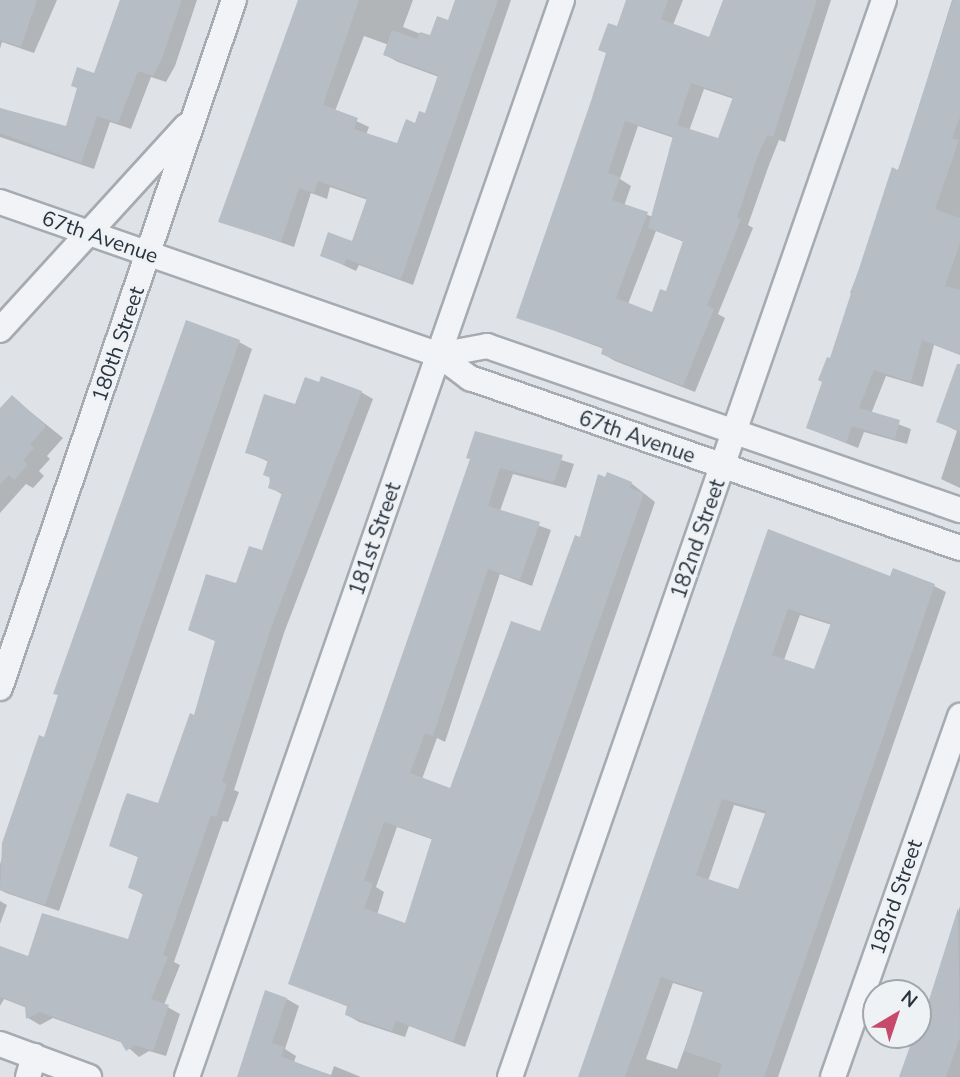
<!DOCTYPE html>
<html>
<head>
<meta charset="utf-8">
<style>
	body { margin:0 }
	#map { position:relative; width:960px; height:1077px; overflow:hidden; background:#dfe3e7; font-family:"Nunito Sans",sans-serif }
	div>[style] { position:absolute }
	.shadow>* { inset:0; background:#0003 }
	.building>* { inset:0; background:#b6bdc4 }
	.roads { filter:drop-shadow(2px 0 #a5abb1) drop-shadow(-2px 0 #a5abb1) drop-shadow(0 2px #a5abb1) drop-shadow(0 -2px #a5abb1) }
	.minor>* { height:24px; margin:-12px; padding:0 12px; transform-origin:12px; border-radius:12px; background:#f1f3f6 }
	span { translate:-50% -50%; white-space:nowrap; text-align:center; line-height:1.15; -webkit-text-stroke:5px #eef2f5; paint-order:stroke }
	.street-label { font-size:21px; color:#29333e }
	.north { position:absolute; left:862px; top:979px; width:70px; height:70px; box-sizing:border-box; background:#eef2f5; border:2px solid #9fa6ac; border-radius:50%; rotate:39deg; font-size:19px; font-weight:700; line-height:28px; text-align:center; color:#29333e }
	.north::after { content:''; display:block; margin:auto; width:24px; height:32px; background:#c7496c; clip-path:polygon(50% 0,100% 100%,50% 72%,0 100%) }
</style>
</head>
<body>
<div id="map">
	<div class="shadow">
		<div style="clip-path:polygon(0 0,57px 0,34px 53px,2px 42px,0 49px)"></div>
		<div style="clip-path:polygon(120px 0,197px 0,175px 66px,166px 82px,151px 77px,131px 129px,110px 122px,94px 169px,0 137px,0 108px,67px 128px,95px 75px)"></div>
		<div style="clip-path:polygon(evenodd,299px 0,413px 0,403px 27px,431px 38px,449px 22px,457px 0,511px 0,413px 285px,359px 265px,356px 271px,322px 255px,353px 243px,368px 200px,330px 187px,327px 199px,311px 193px,294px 247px,220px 221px,299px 0,364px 36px,389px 45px,385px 55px,398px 62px,439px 77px,426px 115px,398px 146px,366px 135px,369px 127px,335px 111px,364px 36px)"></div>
		<div style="clip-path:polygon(evenodd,627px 0,683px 0,673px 25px,710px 39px,724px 0,831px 0,785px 142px,779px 140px,769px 165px,748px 225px,753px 228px,718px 314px,725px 318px,695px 392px,615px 361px,603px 354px,604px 349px,518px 317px,627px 0,704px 89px,734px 99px,719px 141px,689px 131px,704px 89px,627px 0,638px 126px,674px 138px,653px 217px,624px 206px,631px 186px,620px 179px,638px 126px,627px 0,656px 231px,684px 242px,667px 294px,653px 314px,628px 304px,656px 231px)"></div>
		<div style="clip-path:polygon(952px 0,960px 0,960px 355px,934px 345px,923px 387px,886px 376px,871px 414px,911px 429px,907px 444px,864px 432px,858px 448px,808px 428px,854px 295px,850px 293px,922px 108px,919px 106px)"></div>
		<div style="clip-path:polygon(239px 342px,252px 349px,59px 911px,6px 893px,0 890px,0 864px,40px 737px,45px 739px)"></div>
		<div style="clip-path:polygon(960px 371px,960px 488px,941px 479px,957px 431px,939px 422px)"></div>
		<div style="clip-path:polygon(361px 392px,373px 399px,284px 633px,234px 790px,239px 792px,228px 822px,223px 821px,174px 962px,180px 965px,164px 1005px,180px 1014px,166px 1056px,149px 1051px,139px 1057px,123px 1043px,53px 1018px,40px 1025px,28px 1018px,27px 1008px,4px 999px,0 1006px,0 948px,30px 959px,129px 942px,144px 895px,130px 887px,140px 858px,111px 845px,159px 805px,195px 717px,217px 642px,190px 629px,237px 585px,263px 552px,283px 495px,270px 487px,269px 462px,247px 452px,297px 406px)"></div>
		<div style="clip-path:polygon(12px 397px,63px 438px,47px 456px,50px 459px,39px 471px,44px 476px,33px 488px,26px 484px,0 513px,0 411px)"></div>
		<div style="clip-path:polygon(evenodd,476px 433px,574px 464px,566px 488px,513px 474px,500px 511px,551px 530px,532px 586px,500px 574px,445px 742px,437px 738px,422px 779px,451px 790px,541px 634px,581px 539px,631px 483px,655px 502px,465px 1047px,409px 1026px,405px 1037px,359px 1022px,347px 1015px,349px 1007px,290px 983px,472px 459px,476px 433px,397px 827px,434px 840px,406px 925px,377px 915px,384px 892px,376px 887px,397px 827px)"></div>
		<div style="clip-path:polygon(evenodd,769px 531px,891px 579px,934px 586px,946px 592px,778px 1077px,580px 1077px,769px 531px,800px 615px,832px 625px,816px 671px,784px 660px,800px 615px,769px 531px,734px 805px,767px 814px,739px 892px,708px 881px,734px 805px,769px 531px,673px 983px,705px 993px,677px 1069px,646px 1059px,673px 983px)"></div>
		<div style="clip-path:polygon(0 901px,7px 905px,0 924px)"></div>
		<div style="clip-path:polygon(960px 906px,960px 1077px,901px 1077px,918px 1035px)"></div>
		<div style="clip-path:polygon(287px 999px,299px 1006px,285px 1049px,296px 1056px,294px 1062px,331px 1075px,334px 1066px,361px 1077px,238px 1077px)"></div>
	</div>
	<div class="building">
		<div style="clip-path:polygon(0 0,37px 0,21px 47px,0 40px)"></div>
		<div style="clip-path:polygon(120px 0,182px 0,162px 58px,153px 76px,138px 71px,118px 123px,97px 116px,81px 163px,0 133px,0 108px,66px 126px,77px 88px,71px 86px,77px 67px,94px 73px)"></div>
		<div style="clip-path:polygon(298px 0,359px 0,323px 105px,358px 118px,354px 129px,397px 143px,406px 119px,415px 123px,419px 111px,425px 113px,438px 75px,383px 55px,392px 30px,417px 39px,420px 32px,430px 35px,437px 16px,448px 20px,455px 0,498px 0,401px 279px,346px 259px,344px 265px,320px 256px,328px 232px,352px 241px,367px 198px,318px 181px,314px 193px,299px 188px,281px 242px,218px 222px)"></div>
		<div style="clip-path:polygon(evenodd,626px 0,668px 0,661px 19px,709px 37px,723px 0,817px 0,773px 137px,767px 135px,757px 158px,737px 218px,741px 219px,707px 306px,714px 309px,683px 386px,601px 354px,603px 347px,516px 318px,591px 101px,606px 53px,598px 50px,608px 23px,617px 26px,626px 0,691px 83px,733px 97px,718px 138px,677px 125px,691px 83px,626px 0,625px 121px,673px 136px,648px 228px,683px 241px,666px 291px,660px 289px,652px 312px,616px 298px,648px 212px,612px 200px,620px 177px,608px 173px,625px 121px)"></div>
		<div style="clip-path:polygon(953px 0,960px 0,960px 117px,952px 138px,959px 140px,935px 209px,960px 218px,960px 243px,945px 286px,960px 290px,960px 354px,922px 340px,911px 382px,874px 370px,859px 408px,900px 420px,895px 439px,852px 426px,846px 443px,806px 428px,822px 382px,818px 380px,827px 357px,830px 358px,892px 167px,898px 170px)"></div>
		<div style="clip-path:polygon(186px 320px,240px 340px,45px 905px,0 890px,2px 843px,39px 735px,44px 737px,58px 695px,53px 694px)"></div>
		<div style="clip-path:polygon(957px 364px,960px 364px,960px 431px,936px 422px)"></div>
		<div style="clip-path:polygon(321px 376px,362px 391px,272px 625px,222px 782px,227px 784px,216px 817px,211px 815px,163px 955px,168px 957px,151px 999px,169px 1005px,153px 1051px,135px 1045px,126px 1051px,120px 1041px,40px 1012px,26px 1019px,25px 1006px,0 997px,0 946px,28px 956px,42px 913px,128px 939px,143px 893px,128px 888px,138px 857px,109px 846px,122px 806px,127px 793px,158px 803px,190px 713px,194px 715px,215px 641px,188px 630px,206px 574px,236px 583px,249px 546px,262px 550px,282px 493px,268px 488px,271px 478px,263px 475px,268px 460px,245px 453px,264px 394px,295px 404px,305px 377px,319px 382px)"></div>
		<div style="clip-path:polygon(12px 395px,46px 426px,30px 445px,34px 448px,23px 460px,28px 465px,14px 480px,9px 475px,0 485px,0 408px)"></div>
		<div style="clip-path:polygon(evenodd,475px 431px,563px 455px,554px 482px,500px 468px,488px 506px,540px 522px,520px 580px,488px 569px,433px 736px,425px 733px,410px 773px,450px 788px,511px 621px,540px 631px,575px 535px,580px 537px,598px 474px,605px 477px,607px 472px,632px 482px,630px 488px,644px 493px,453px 1042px,396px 1021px,392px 1031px,345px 1015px,347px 1006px,288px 984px,470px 459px,466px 458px,475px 431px,384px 822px,432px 838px,405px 923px,364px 908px,373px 884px,364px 880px,384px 822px)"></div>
		<div style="clip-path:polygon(evenodd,768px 529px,890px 576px,893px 568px,935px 584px,879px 749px,764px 1077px,718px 1077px,722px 1064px,684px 1051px,703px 991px,661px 977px,625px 1077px,578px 1077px,768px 529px,788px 609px,831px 623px,814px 669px,772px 655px,788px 609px,768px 529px,722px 799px,766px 811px,738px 889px,696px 875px,722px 799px)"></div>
		<div style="clip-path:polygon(958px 908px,960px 1037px,946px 1077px,899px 1077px,914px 1035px,918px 1035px)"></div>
		<div style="clip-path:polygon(265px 990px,287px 998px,272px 1043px,284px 1047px,281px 1056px,333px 1077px,237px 1077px)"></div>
	</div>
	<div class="roads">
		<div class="minor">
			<div style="left:0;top:202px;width:465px;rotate:19.2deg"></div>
			<div style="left:439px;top:355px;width:39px;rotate:37deg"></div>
			<div style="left:470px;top:378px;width:519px;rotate:19.13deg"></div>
			<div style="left:0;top:330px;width:276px;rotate:-47.6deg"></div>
			<div style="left:439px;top:355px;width:49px;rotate:-10.6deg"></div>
			<div style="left:487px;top:346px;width:501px;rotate:19.12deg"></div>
			<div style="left:0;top:688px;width:727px;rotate:-71.22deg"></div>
			<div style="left:0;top:1044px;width:95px;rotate:20.3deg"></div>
			<div style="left:28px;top:1077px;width:22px;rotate:-74deg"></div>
			<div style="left:187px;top:1077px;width:1140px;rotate:-70.8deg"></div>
			<div style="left:510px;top:1077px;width:1140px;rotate:-70.85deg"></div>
			<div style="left:833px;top:1077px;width:383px;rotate:-70.6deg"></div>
		</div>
	</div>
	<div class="street-label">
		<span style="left:100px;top:237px;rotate:19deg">67th Avenue</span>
		<span style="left:118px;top:344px;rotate:-71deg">180th Street</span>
		<span style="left:637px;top:437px;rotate:19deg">67th Avenue</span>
		<span style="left:375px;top:539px;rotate:-71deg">181st Street</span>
		<span style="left:698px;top:539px;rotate:-71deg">182nd Street</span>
		<span style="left:896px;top:897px;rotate:-71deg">183rd Street</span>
	</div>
	<div class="north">N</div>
</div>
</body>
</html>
